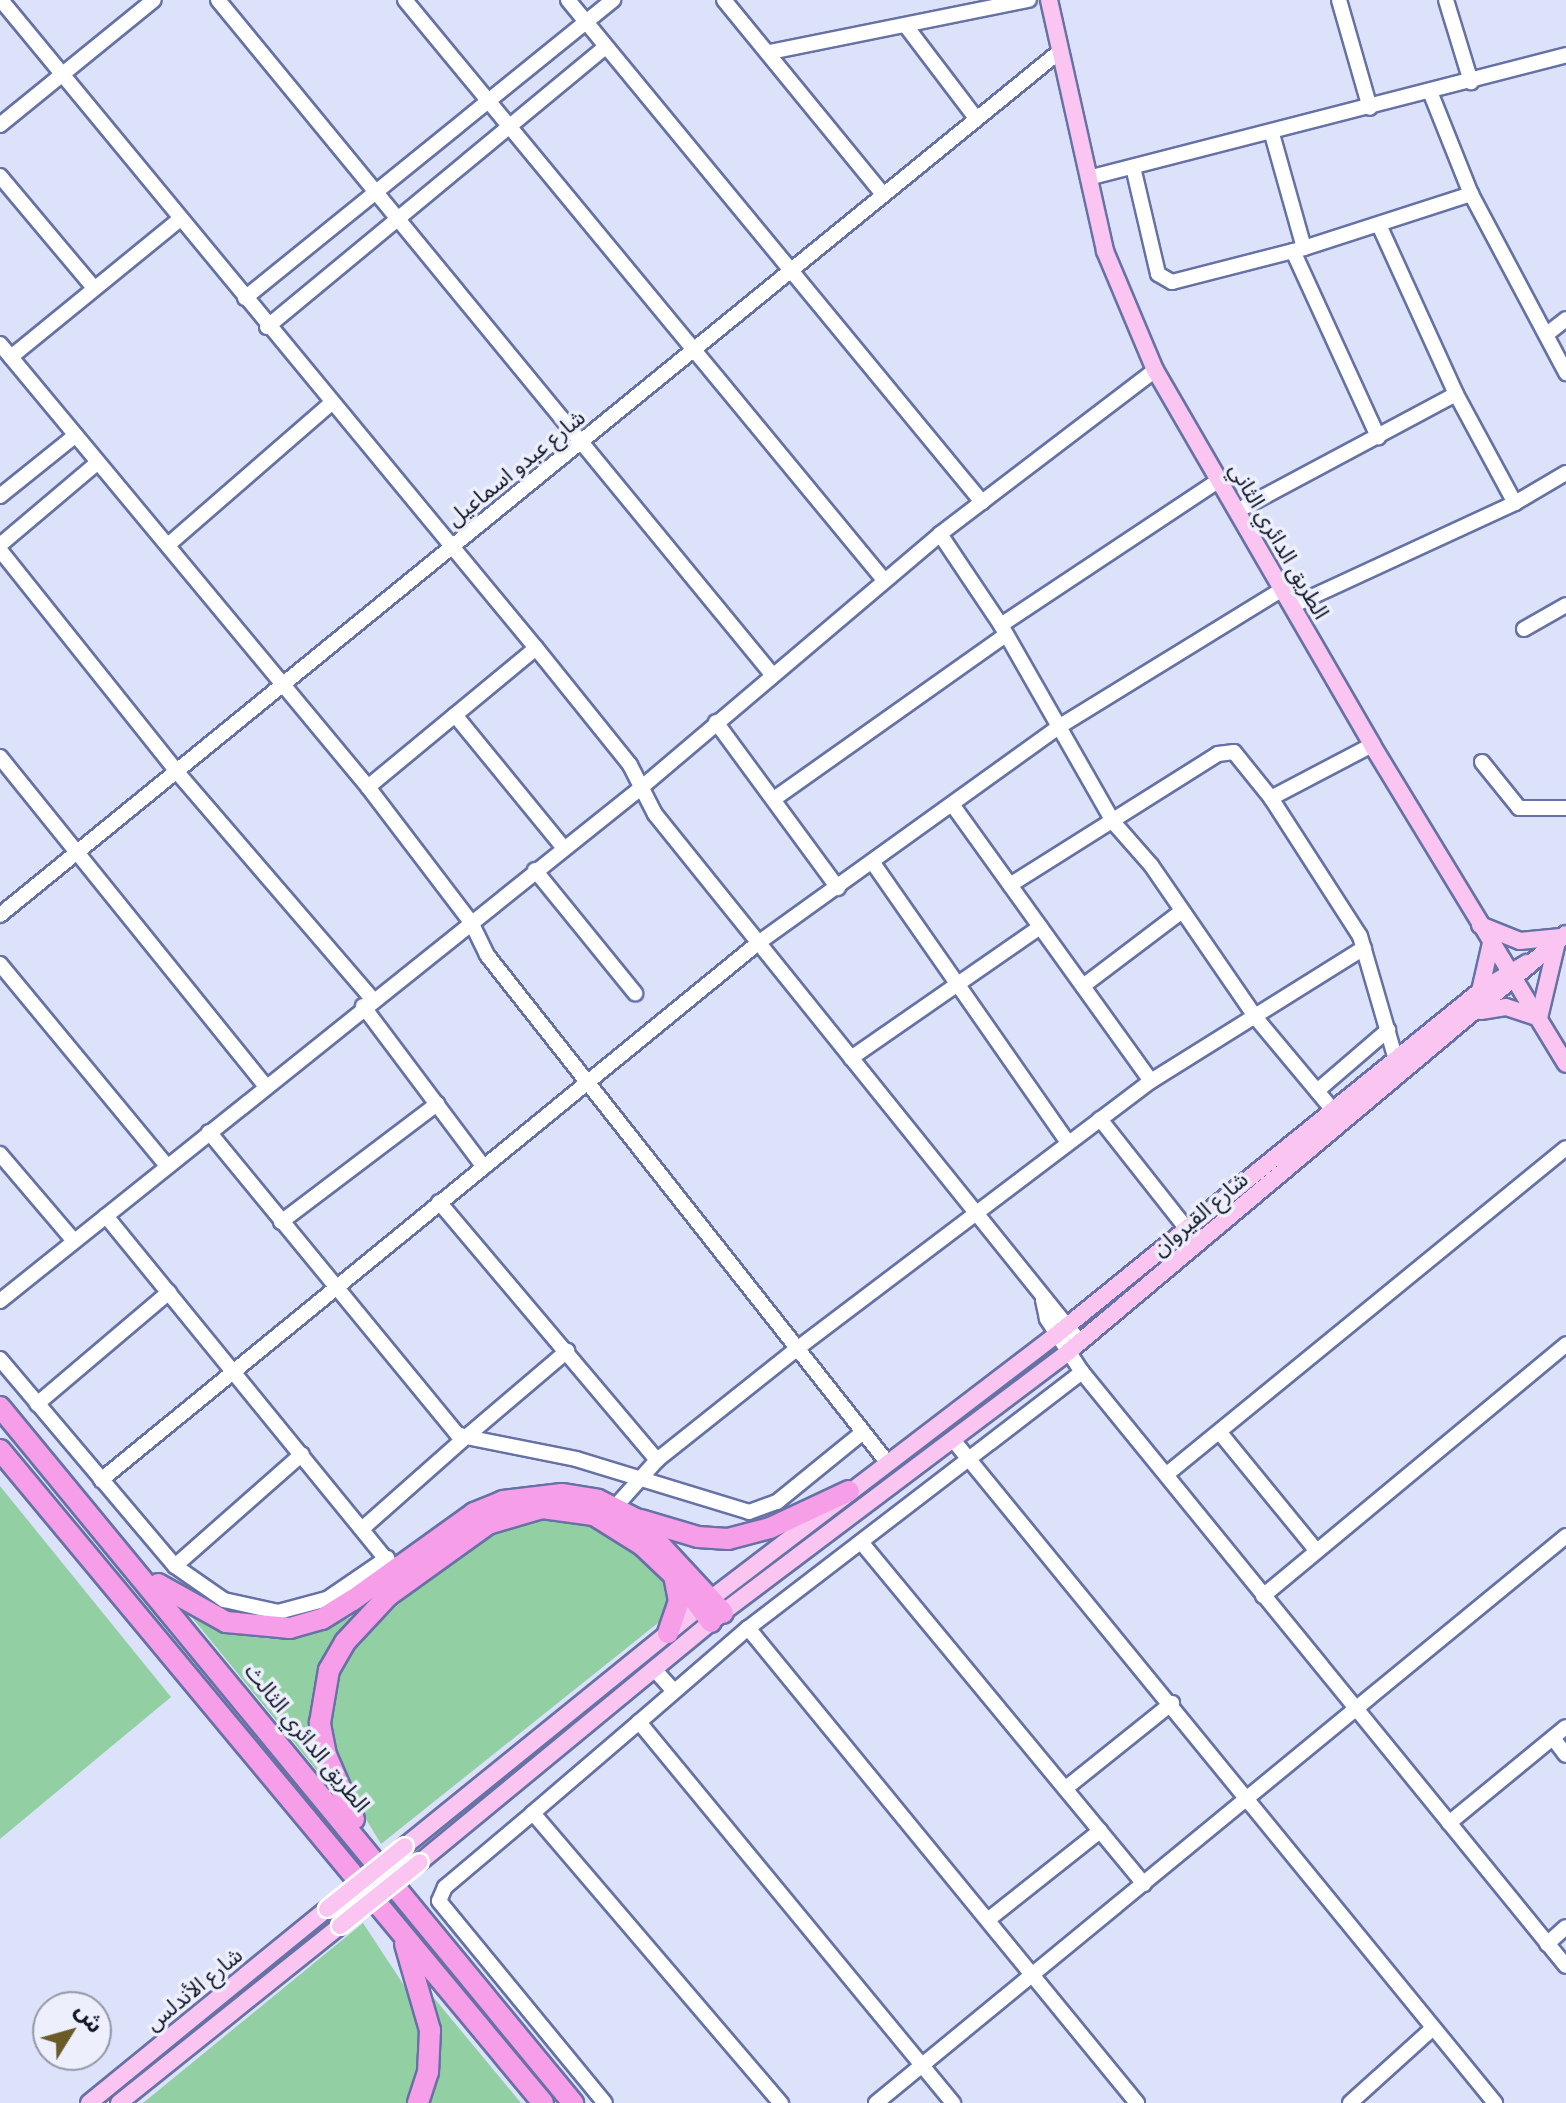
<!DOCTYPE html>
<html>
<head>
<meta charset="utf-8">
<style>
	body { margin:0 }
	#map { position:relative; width:1566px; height:2103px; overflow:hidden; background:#dce2f9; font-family:"Source Serif 4","Noto Sans Arabic",serif }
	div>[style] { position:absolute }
	.green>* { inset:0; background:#92d0a4 }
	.roads { filter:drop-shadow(2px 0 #6672a5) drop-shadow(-2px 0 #6672a5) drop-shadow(0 2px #6672a5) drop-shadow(0 -2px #6672a5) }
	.minor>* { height:14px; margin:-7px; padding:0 7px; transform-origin:7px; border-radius:7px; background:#fff }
	.major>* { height:16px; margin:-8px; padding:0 8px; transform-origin:8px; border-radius:8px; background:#fac5f1 }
	.highway>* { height:20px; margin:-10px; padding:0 10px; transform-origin:10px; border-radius:10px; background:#f69ee7 }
	.bridges { filter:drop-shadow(2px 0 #fff) drop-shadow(-2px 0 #fff) drop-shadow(0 2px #fff) drop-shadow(0 -2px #fff) }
	.major-bridge>* { height:16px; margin:-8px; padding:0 8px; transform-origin:8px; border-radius:8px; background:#fac5f1 }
	span { translate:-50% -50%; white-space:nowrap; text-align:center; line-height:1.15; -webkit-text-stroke:7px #edf0fc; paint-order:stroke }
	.street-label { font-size:22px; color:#0f1427 }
	.north { position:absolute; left:32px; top:1991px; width:80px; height:80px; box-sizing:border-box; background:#edf0fc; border:2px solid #9498a7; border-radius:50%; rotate:53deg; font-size:22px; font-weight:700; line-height:32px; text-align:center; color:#0f1427 }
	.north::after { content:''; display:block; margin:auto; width:28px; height:36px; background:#6a5b29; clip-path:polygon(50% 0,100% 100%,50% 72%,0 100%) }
</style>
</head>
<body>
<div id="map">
	<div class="green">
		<div style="clip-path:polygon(0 1486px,171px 1697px,0 1839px)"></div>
		<div style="clip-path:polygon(548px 1516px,598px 1526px,629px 1546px,667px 1585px,668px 1615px,381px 1844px,353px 1798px,336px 1755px,330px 1722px,339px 1675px,357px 1645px,417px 1586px,490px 1534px)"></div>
		<div style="clip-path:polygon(190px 1615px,230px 1634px,272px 1639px,304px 1635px,354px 1616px,314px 1693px,311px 1726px,323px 1778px)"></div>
		<div style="clip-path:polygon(363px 1923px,411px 1996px,417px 2019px,423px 2046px,420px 2078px,409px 2103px,143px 2103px)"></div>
		<div style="clip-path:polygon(429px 1992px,521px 2103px,427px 2103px,437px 2076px,440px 2037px)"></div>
	</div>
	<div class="roads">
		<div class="minor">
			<div style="left:1px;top:0;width:840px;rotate:50.46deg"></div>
			<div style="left:536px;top:648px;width:150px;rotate:51.2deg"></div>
			<div style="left:630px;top:765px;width:55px;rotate:63deg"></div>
			<div style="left:655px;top:814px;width:678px;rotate:51.17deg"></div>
			<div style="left:218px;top:0;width:871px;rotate:50.59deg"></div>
			<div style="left:405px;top:0;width:752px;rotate:50.45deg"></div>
			<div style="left:568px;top:0;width:651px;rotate:50.49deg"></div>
			<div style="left:724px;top:0;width:251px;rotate:50.7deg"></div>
			<div style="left:1339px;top:0;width:112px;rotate:74deg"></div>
			<div style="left:1446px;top:0;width:86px;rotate:73deg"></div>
			<div style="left:906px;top:26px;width:114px;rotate:52.8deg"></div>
			<div style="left:770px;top:52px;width:264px;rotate:-11.4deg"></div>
			<div style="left:1431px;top:94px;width:108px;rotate:68.2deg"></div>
			<div style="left:1471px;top:194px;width:203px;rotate:62deg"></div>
			<div style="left:0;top:125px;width:198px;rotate:-39.1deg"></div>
			<div style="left:1272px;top:134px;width:118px;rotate:74.3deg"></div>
			<div style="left:1133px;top:167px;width:110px;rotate:76.8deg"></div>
			<div style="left:1158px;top:274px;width:16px;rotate:30deg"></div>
			<div style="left:1172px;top:282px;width:136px;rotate:-14.4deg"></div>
			<div style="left:1304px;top:248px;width:176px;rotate:-17.9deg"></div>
			<div style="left:0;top:176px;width:146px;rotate:50deg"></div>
			<div style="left:1088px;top:178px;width:494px;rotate:-14.4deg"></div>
			<div style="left:1379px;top:225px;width:186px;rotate:65.5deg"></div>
			<div style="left:1456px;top:394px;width:124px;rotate:61.6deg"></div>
			<div style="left:1293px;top:251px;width:205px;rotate:65.4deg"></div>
			<div style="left:245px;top:298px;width:474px;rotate:-39deg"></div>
			<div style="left:267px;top:327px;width:439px;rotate:-39.6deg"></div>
			<div style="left:1547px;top:334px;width:24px;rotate:-38deg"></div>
			<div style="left:0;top:344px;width:576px;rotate:50.28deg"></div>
			<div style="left:368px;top:787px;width:170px;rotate:52.7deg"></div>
			<div style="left:471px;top:922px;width:37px;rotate:64deg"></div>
			<div style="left:487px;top:955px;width:646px;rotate:51.73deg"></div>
			<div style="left:11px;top:357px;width:218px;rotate:-39.2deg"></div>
			<div style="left:0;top:496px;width:97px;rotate:-38.8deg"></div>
			<div style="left:1237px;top:511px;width:248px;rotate:-28.1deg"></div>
			<div style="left:940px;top:534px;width:110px;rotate:56.2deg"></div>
			<div style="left:1001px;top:625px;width:228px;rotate:60.3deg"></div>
			<div style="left:1114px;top:823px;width:56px;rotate:48.6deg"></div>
			<div style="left:1151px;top:865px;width:186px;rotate:55.5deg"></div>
			<div style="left:1256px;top:1018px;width:120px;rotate:50.1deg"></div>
			<div style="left:0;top:545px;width:127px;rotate:-40.2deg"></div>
			<div style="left:168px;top:545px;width:215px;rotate:-41deg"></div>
			<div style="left:0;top:550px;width:284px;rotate:51.4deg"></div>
			<div style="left:177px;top:772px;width:299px;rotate:49.3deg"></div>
			<div style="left:1292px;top:606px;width:246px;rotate:-24.8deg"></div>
			<div style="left:1515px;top:503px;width:59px;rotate:-30.5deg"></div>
			<div style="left:1001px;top:625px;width:262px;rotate:-33.6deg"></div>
			<div style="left:1524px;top:629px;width:48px;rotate:-29.7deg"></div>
			<div style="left:455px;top:715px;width:171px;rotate:50.7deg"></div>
			<div style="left:716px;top:722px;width:206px;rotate:53.7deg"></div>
			<div style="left:0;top:757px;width:424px;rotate:51.1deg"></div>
			<div style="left:1482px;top:762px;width:59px;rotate:51.2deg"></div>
			<div style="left:1519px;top:808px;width:47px"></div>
			<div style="left:368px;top:787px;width:218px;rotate:-39.6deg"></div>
			<div style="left:1271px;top:798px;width:114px;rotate:-27.7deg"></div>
			<div style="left:774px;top:799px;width:284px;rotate:-35.3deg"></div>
			<div style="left:954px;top:807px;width:337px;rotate:54.3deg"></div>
			<div style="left:873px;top:863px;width:341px;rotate:55.1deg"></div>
			<div style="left:535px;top:870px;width:159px;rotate:50.9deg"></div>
			<div style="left:1010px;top:885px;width:246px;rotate:-32.2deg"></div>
			<div style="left:1218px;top:754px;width:16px;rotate:-7deg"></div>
			<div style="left:1234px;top:752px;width:59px;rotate:51.2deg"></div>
			<div style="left:1271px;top:798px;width:164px;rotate:57.2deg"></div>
			<div style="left:1360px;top:936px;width:129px;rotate:73.8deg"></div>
			<div style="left:0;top:915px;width:1366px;rotate:-39.18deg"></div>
			<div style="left:0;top:964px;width:262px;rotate:50.4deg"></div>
			<div style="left:1083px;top:986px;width:124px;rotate:-37.1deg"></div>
			<div style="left:363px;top:1006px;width:201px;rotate:53.1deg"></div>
			<div style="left:851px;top:1058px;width:230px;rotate:-34.7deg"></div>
			<div style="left:1317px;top:1091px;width:94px;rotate:-40.7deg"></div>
			<div style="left:1100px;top:1119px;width:140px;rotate:51.7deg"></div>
			<div style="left:209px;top:1132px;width:391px;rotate:50.6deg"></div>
			<div style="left:457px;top:1434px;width:9px;rotate:18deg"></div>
			<div style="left:466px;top:1437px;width:133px;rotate:-40.4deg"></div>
			<div style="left:0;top:1154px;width:114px;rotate:49.6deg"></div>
			<div style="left:439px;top:1202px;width:338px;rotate:49.8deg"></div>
			<div style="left:106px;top:1216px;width:456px;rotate:50.8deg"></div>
			<div style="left:281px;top:1222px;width:196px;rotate:-37.1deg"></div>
			<div style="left:1043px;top:1300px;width:19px;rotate:78deg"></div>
			<div style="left:1047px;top:1319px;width:64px;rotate:56.6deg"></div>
			<div style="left:1082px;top:1372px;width:766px;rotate:50.83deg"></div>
			<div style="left:0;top:1301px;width:822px;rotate:-38.68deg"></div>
			<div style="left:642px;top:787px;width:391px;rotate:-40.3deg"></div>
			<div style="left:940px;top:534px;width:270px;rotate:-37.3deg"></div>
			<div style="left:0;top:1359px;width:271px;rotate:49.8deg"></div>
			<div style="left:175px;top:1566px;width:169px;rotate:-41.4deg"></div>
			<div style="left:1082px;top:1372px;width:421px;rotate:142.5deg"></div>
			<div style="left:748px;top:1628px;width:614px;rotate:50.68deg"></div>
			<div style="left:37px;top:1404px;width:173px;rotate:-40.3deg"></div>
			<div style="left:1221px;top:1434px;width:150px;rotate:50.7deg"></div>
			<div style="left:954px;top:1441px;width:855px;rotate:50.74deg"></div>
			<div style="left:1167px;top:1474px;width:515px;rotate:-39.25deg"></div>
			<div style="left:101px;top:1480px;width:849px;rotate:-39.26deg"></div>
			<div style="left:758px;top:943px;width:372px;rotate:-35.7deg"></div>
			<div style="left:1060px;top:726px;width:259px;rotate:-31.6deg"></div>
			<div style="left:615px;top:1507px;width:63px;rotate:-48.2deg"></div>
			<div style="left:657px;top:1460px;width:175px;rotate:-38.5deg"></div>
			<div style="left:794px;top:1351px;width:448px;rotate:-37.1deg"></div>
			<div style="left:1151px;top:1081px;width:251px;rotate:-32deg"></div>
			<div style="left:363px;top:1528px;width:137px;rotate:-41.5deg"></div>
			<div style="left:466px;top:1437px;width:112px;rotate:11.3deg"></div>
			<div style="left:576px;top:1459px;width:181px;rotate:17deg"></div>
			<div style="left:749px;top:1512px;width:30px;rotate:-20deg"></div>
			<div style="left:777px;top:1502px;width:109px;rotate:-39.1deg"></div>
			<div style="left:861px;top:1542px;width:444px;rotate:50.4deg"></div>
			<div style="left:175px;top:1566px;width:60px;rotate:34.8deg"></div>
			<div style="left:224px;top:1600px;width:55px;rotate:12.5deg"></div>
			<div style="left:278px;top:1612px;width:51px;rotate:-14.9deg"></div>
			<div style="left:327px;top:1599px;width:73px;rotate:-34.3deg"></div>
			<div style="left:1263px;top:1596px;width:394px;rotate:-39.7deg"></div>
			<div style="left:748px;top:1628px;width:144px;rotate:139.2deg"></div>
			<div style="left:639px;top:1722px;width:494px;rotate:50.5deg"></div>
			<div style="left:654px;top:1669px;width:30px;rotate:48deg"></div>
			<div style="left:639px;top:1722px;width:140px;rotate:139.4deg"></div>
			<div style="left:533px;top:1813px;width:382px;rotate:49.5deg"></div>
			<div style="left:1553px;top:1738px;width:21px;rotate:53deg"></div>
			<div style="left:1066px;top:1788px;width:136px;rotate:-38.7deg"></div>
			<div style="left:533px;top:1813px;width:115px;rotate:139.9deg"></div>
			<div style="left:445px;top:1887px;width:15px;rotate:113deg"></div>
			<div style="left:439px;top:1901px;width:261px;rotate:50.6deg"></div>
			<div style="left:1449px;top:1823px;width:151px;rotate:-39.4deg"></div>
			<div style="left:989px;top:1919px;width:142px;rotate:-38.4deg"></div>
			<div style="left:1547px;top:1944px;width:25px;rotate:-42deg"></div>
			<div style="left:876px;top:2103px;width:893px;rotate:-39.41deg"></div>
			<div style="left:1350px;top:2103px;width:112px;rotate:-42.1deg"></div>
		</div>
		<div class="major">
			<div style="left:1049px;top:0;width:257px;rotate:77.4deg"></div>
			<div style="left:1105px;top:251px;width:129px;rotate:67.2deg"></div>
			<div style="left:1155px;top:370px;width:433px;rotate:59.9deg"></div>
			<div style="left:1372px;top:745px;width:373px;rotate:58.7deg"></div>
			<div style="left:1480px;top:925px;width:43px;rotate:21.8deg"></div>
			<div style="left:1520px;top:941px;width:41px;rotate:-5.6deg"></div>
			<div style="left:1480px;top:991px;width:49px;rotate:-77.1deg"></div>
			<div style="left:1481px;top:1011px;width:25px;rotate:-9deg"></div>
			<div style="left:1506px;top:1007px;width:35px;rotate:18deg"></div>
			<div style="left:1539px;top:1018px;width:78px;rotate:-76.7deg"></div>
			<div style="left:405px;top:1846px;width:380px;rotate:-39deg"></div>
			<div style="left:700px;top:1607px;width:448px;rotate:-37.4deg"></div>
			<div style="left:1056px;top:1335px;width:546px;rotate:-39.05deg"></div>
			<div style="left:1480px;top:991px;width:55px;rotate:-30.8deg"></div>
			<div style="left:420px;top:1862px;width:396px;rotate:-39.5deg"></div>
			<div style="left:726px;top:1610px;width:428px;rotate:-37deg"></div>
			<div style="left:1068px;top:1352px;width:650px;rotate:-40.01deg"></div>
			<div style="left:89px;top:2103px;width:307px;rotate:-39.2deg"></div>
			<div style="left:119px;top:2103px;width:283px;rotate:-38.7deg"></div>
		</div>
		<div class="highway">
			<div style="left:0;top:1407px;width:902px;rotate:50.54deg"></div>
			<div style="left:0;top:1450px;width:849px;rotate:50.25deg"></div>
			<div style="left:641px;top:1520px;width:59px;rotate:16.6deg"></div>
			<div style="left:698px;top:1537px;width:30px;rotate:4deg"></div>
			<div style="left:728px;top:1539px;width:43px;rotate:-14.7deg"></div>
			<div style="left:770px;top:1528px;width:87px;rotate:-25.1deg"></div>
			<div style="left:158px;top:1584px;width:78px;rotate:29.2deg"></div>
			<div style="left:226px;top:1622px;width:64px;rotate:5.4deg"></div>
			<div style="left:290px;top:1628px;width:33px;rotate:-16deg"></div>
			<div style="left:322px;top:1619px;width:36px;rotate:-32deg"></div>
			<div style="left:353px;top:1600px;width:149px;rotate:-35.7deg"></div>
			<div style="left:474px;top:1513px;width:31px;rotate:-22deg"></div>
			<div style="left:503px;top:1501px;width:59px;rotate:-6.8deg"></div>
			<div style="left:562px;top:1494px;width:36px;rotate:9deg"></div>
			<div style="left:598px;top:1500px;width:42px;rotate:26.6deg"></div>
			<div style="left:636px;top:1519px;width:128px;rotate:47.2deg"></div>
			<div style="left:668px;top:1633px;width:34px;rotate:-71deg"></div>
			<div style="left:679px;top:1601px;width:26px;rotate:-101deg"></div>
			<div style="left:354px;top:1819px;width:70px;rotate:-113.6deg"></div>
			<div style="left:326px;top:1755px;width:33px;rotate:-101deg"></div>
			<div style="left:320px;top:1723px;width:54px;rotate:-80.4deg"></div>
			<div style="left:329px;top:1670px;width:32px;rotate:-60deg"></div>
			<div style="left:345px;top:1642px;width:64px;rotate:-46.9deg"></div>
			<div style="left:389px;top:1595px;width:122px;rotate:-35.6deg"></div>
			<div style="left:488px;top:1524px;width:56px;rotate:-16.5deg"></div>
			<div style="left:542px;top:1508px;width:52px;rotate:7.7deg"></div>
			<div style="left:594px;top:1515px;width:57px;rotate:32deg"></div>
			<div style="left:642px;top:1545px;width:57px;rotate:43.6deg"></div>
			<div style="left:683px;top:1584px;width:47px;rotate:53.6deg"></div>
			<div style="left:405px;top:1944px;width:90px;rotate:73.8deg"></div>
			<div style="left:430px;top:2030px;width:42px;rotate:92.7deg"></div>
			<div style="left:428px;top:2072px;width:33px;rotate:108deg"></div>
		</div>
	</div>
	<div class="bridges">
		<div class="major-bridge">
			<div style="left:327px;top:1909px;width:100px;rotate:-38.9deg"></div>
			<div style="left:340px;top:1926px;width:102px;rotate:-38.7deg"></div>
		</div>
	</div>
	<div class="street-label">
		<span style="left:516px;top:468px;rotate:-39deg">شارع عبدو اسماعيل</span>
		<span style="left:1279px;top:541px;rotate:60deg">الطريق الدائري الثاني</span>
		<span style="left:1200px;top:1214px;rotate:-40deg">شارع القيروان</span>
		<span style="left:307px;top:1738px;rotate:51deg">الطريق الدائري الثالث</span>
		<span style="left:194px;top:1989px;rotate:-39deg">شارع الأندلس</span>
	</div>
	<div class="north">ش</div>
</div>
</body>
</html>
